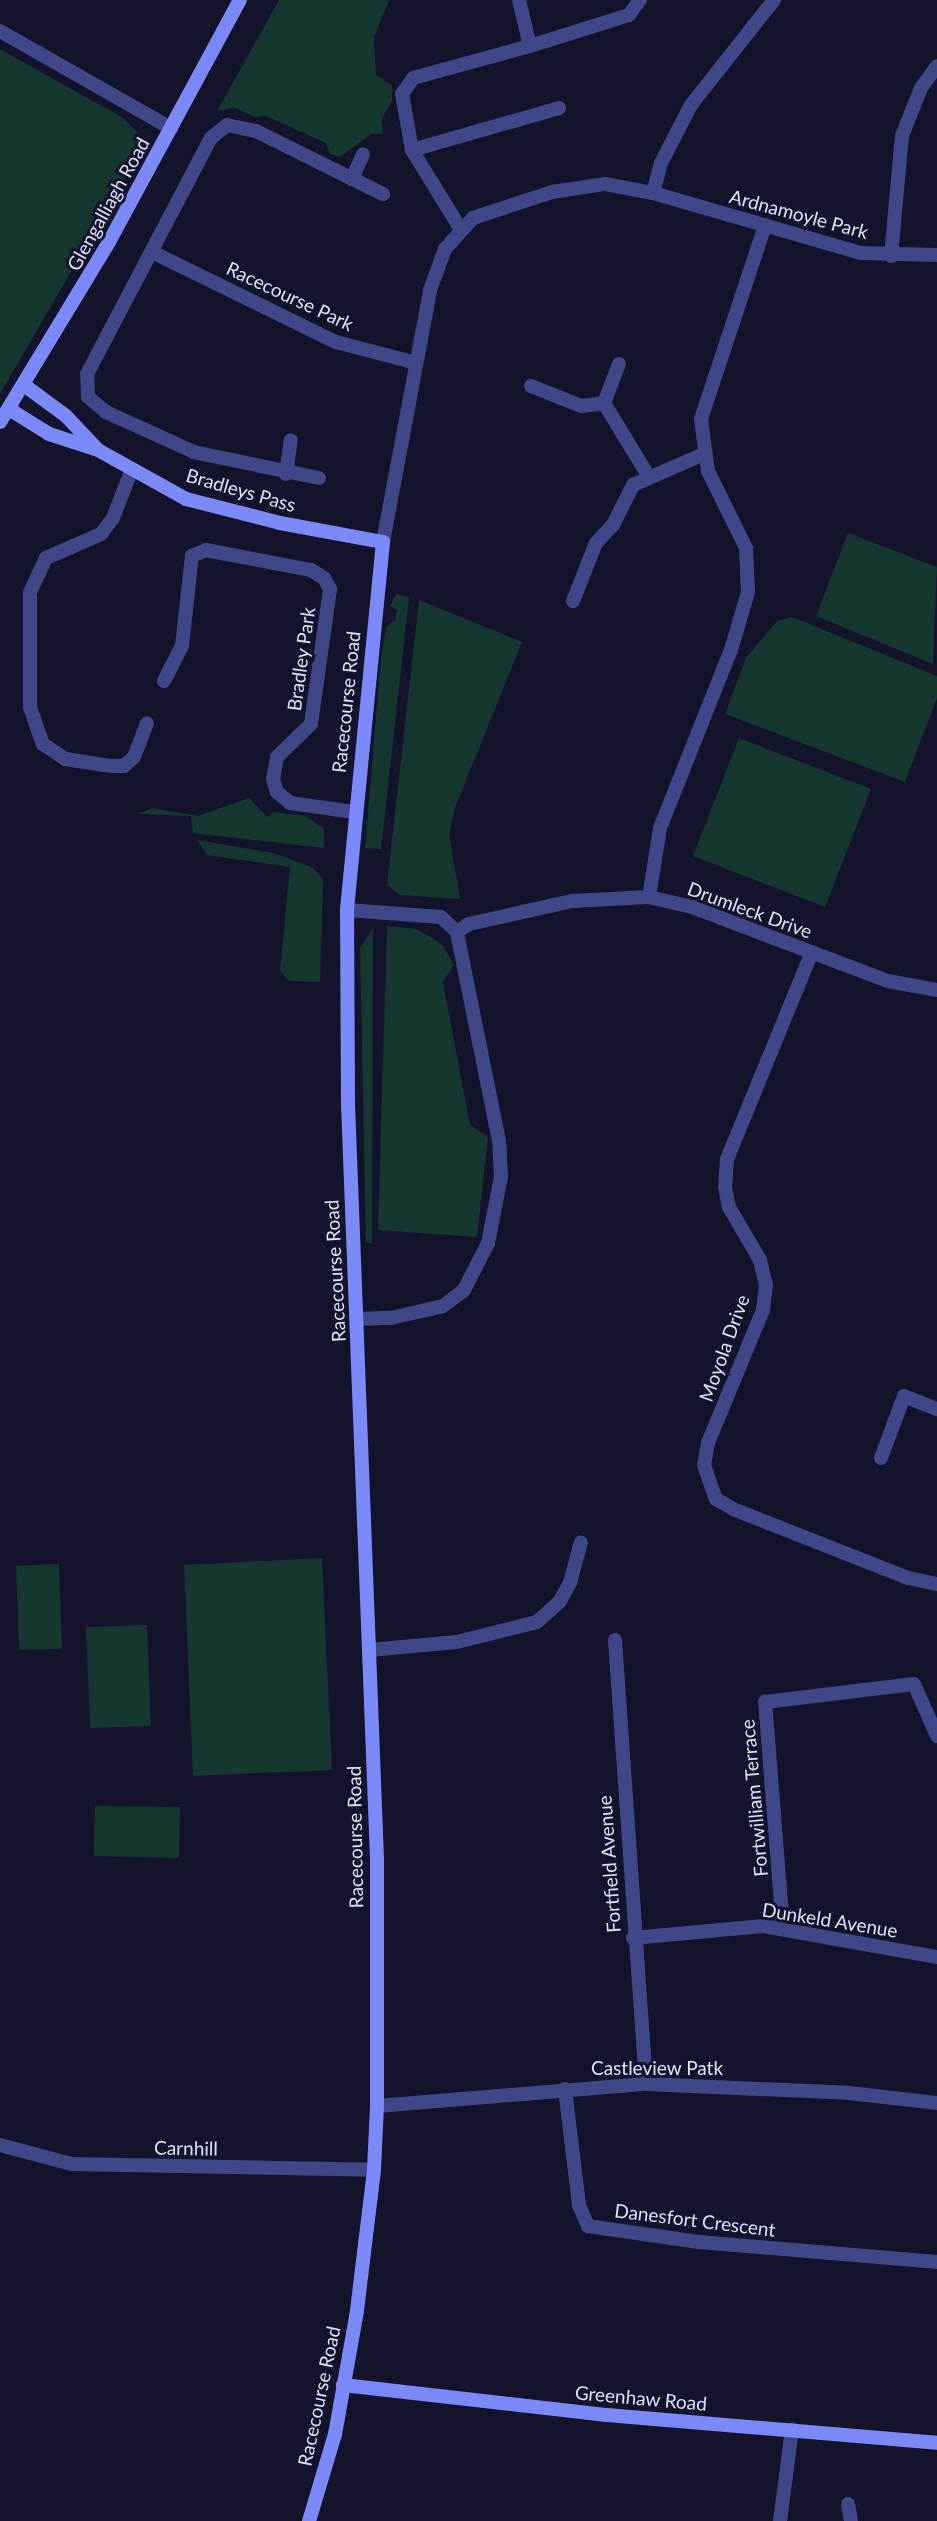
<!DOCTYPE html>
<html>
<head>
<meta charset="utf-8">
<style>
	body { margin:0 }
	#map { position:relative; width:937px; height:2521px; overflow:hidden; background:#14132c; font-family:Lato,sans-serif }
	div>[style] { position:absolute }
	.green>* { inset:0; background:#163630 }
	.street>* { height:14px; margin:-7px; padding:0 7px; transform-origin:7px; border-radius:7px; background:#404788 }
	.secondary>* { height:14px; margin:-7px; padding:0 7px; transform-origin:7px; border-radius:7px; background:#7b89f9 }
	span { translate:-50% -50%; white-space:nowrap; text-align:center; line-height:1.15; -webkit-text-stroke:6px #14132c; paint-order:stroke }
	.street-label { font-size:19px; color:#dfe0fe }
</style>
</head>
<body>
<div id="map">
	<div class="green">
		<div style="clip-path:polygon(279px 0,389px 0,374px 37px,376px 75px,392px 85px,392px 101px,382px 118px,383px 134px,371px 134px,340px 157px,330px 154px,326px 143px,266px 116px,255px 117px,235px 108px,217px 111px)"></div>
		<div style="clip-path:polygon(0 49px,123px 118px,142px 137px,140px 153px,0 394px)"></div>
		<div style="clip-path:polygon(848px 533px,937px 567px,933px 664px,816px 616px)"></div>
		<div style="clip-path:polygon(396px 594px,409px 597px,381px 849px,365px 848px,381px 658px,386px 627px,395px 620px,397px 610px,390px 606px)"></div>
		<div style="clip-path:polygon(419px 600px,522px 642px,455px 808px,449px 834px,460px 899px,400px 895px,387px 885px)"></div>
		<div style="clip-path:polygon(792px 617px,937px 676px,937px 698px,905px 782px,725px 714px,746px 658px,777px 621px)"></div>
		<div style="clip-path:polygon(739px 738px,871px 789px,825px 907px,693px 856px)"></div>
		<div style="clip-path:polygon(249px 798px,267px 817px,274px 812px,306px 816px,324px 829px,324px 848px,193px 833px,191px 816px,138px 814px,152px 808px,198px 816px)"></div>
		<div style="clip-path:polygon(197px 840px,273px 853px,312px 867px,323px 879px,320px 982px,289px 981px,280px 971px,290px 867px,207px 855px)"></div>
		<div style="clip-path:polygon(387px 926px,416px 929px,431px 937px,443px 946px,454px 965px,443px 982px,470px 1125px,488px 1137px,477px 1237px,378px 1230px)"></div>
		<div style="clip-path:polygon(373px 928px,372px 1243px,366px 1243px,360px 948px)"></div>
		<div style="clip-path:polygon(322px 1558px,332px 1770px,193px 1776px,184px 1565px)"></div>
		<div style="clip-path:polygon(59px 1564px,62px 1649px,19px 1650px,16px 1566px)"></div>
		<div style="clip-path:polygon(147px 1625px,151px 1726px,90px 1728px,86px 1627px)"></div>
		<div style="clip-path:polygon(95px 1806px,180px 1807px,179px 1858px,94px 1856px)"></div>
	</div>
	<div class="street">
		<div style="left:0;top:31px;width:197px;rotate:29.6deg"></div>
		<div style="left:530px;top:46px;width:104px;rotate:-17.4deg"></div>
		<div style="left:629px;top:15px;width:19px;rotate:-54deg"></div>
		<div style="left:412px;top:150px;width:153px;rotate:-15.9deg"></div>
		<div style="left:352px;top:179px;width:27px;rotate:-66deg"></div>
		<div style="left:653px;top:193px;width:31px;rotate:-75deg"></div>
		<div style="left:661px;top:163px;width:65px;rotate:-62.7deg"></div>
		<div style="left:691px;top:105px;width:134px;rotate:-51.7deg"></div>
		<div style="left:460px;top:228px;width:92px;rotate:-121.6deg"></div>
		<div style="left:412px;top:150px;width:57px;rotate:-100.1deg"></div>
		<div style="left:402px;top:94px;width:19px;rotate:-55deg"></div>
		<div style="left:413px;top:78px;width:121px;rotate:-15.3deg"></div>
		<div style="left:530px;top:46px;width:47px;rotate:-103.4deg"></div>
		<div style="left:152px;top:252px;width:205px;rotate:26.1deg"></div>
		<div style="left:336px;top:342px;width:83px;rotate:14.7deg"></div>
		<div style="left:891px;top:256px;width:121px;rotate:-84.8deg"></div>
		<div style="left:902px;top:136px;width:52px;rotate:-68.4deg"></div>
		<div style="left:921px;top:88px;width:27px;rotate:-54deg"></div>
		<div style="left:619px;top:364px;width:42px;rotate:111deg"></div>
		<div style="left:604px;top:403px;width:87px;rotate:58.7deg"></div>
		<div style="left:531px;top:386px;width:54px;rotate:21.8deg"></div>
		<div style="left:581px;top:406px;width:23px;rotate:-7deg"></div>
		<div style="left:132px;top:469px;width:53px;rotate:111.2deg"></div>
		<div style="left:113px;top:518px;width:20px;rotate:127deg"></div>
		<div style="left:101px;top:534px;width:60px;rotate:156.4deg"></div>
		<div style="left:46px;top:558px;width:38px;rotate:115deg"></div>
		<div style="left:30px;top:592px;width:115px;rotate:90deg"></div>
		<div style="left:30px;top:707px;width:39px;rotate:71deg"></div>
		<div style="left:43px;top:744px;width:27px;rotate:34deg"></div>
		<div style="left:65px;top:759px;width:47px;rotate:8.7deg"></div>
		<div style="left:111px;top:766px;width:13px"></div>
		<div style="left:124px;top:766px;width:13px;rotate:-42deg"></div>
		<div style="left:134px;top:757px;width:36px;rotate:-69deg"></div>
		<div style="left:286px;top:474px;width:34px;rotate:-82deg"></div>
		<div style="left:319px;top:478px;width:128px;rotate:-168.3deg"></div>
		<div style="left:194px;top:452px;width:97px;rotate:-155.6deg"></div>
		<div style="left:106px;top:412px;width:23px;rotate:-140deg"></div>
		<div style="left:88px;top:397px;width:23px;rotate:-92deg"></div>
		<div style="left:87px;top:374px;width:267px;rotate:-62.3deg"></div>
		<div style="left:211px;top:138px;width:21px;rotate:-39deg"></div>
		<div style="left:227px;top:125px;width:30px;rotate:12deg"></div>
		<div style="left:256px;top:131px;width:142px;rotate:26.4deg"></div>
		<div style="left:383px;top:542px;width:256px;rotate:-79.4deg"></div>
		<div style="left:430px;top:290px;width:44px;rotate:-69.9deg"></div>
		<div style="left:445px;top:249px;width:42px;rotate:-47.9deg"></div>
		<div style="left:473px;top:218px;width:83px;rotate:-18.2deg"></div>
		<div style="left:552px;top:192px;width:54px;rotate:-8.6deg"></div>
		<div style="left:605px;top:184px;width:49px;rotate:10.6deg"></div>
		<div style="left:653px;top:193px;width:216px;rotate:16.1deg"></div>
		<div style="left:861px;top:253px;width:76px;rotate:1.5deg"></div>
		<div style="left:573px;top:601px;width:62px;rotate:-68.4deg"></div>
		<div style="left:596px;top:543px;width:25px;rotate:-47deg"></div>
		<div style="left:613px;top:525px;width:45px;rotate:-63.4deg"></div>
		<div style="left:633px;top:485px;width:77px;rotate:-23.6deg"></div>
		<div style="left:164px;top:681px;width:39px;rotate:-63deg"></div>
		<div style="left:182px;top:646px;width:91px;rotate:-83.7deg"></div>
		<div style="left:192px;top:556px;width:15px;rotate:-23deg"></div>
		<div style="left:206px;top:550px;width:107px;rotate:10.8deg"></div>
		<div style="left:311px;top:570px;width:15px;rotate:32deg"></div>
		<div style="left:324px;top:578px;width:13px;rotate:61deg"></div>
		<div style="left:330px;top:589px;width:136px;rotate:98deg"></div>
		<div style="left:311px;top:724px;width:47px;rotate:135.9deg"></div>
		<div style="left:277px;top:757px;width:22px;rotate:100deg"></div>
		<div style="left:273px;top:779px;width:14px;rotate:73deg"></div>
		<div style="left:277px;top:792px;width:17px;rotate:40deg"></div>
		<div style="left:290px;top:803px;width:65px;rotate:8deg"></div>
		<div style="left:649px;top:897px;width:70px;rotate:-80.9deg"></div>
		<div style="left:660px;top:828px;width:192px;rotate:-68.3deg"></div>
		<div style="left:731px;top:650px;width:60px;rotate:-73.7deg"></div>
		<div style="left:748px;top:592px;width:44px;rotate:-92.6deg"></div>
		<div style="left:746px;top:548px;width:86px;rotate:-116.3deg"></div>
		<div style="left:708px;top:471px;width:52px;rotate:-97.7deg"></div>
		<div style="left:701px;top:419px;width:204px;rotate:-71.7deg"></div>
		<div style="left:347px;top:910px;width:94px;rotate:4.3deg"></div>
		<div style="left:441px;top:917px;width:22px;rotate:43deg"></div>
		<div style="left:457px;top:932px;width:14px;rotate:-34deg"></div>
		<div style="left:469px;top:924px;width:106px;rotate:-12.6deg"></div>
		<div style="left:572px;top:901px;width:77px;rotate:-3deg"></div>
		<div style="left:649px;top:897px;width:44px;rotate:13.1deg"></div>
		<div style="left:692px;top:907px;width:210px;rotate:20.7deg"></div>
		<div style="left:888px;top:981px;width:50px;rotate:10.4deg"></div>
		<div style="left:812px;top:952px;width:224px;rotate:112.3deg"></div>
		<div style="left:727px;top:1159px;width:28px;rotate:94deg"></div>
		<div style="left:725px;top:1187px;width:20px;rotate:79deg"></div>
		<div style="left:729px;top:1207px;width:61px;rotate:59.7deg"></div>
		<div style="left:760px;top:1260px;width:26px;rotate:77deg"></div>
		<div style="left:766px;top:1285px;width:25px;rotate:97deg"></div>
		<div style="left:763px;top:1310px;width:144px;rotate:112.5deg"></div>
		<div style="left:708px;top:1443px;width:22px;rotate:100deg"></div>
		<div style="left:704px;top:1465px;width:36px;rotate:71deg"></div>
		<div style="left:716px;top:1499px;width:20px;rotate:30deg"></div>
		<div style="left:733px;top:1509px;width:188px;rotate:21.5deg"></div>
		<div style="left:908px;top:1578px;width:30px;rotate:12deg"></div>
		<div style="left:357px;top:1319px;width:34px;rotate:-2deg"></div>
		<div style="left:391px;top:1318px;width:53px;rotate:-13deg"></div>
		<div style="left:443px;top:1306px;width:26px;rotate:-37deg"></div>
		<div style="left:464px;top:1290px;width:53px;rotate:-62.9deg"></div>
		<div style="left:488px;top:1243px;width:67px;rotate:-78.9deg"></div>
		<div style="left:501px;top:1177px;width:36px;rotate:-93deg"></div>
		<div style="left:499px;top:1141px;width:213px;rotate:-101.4deg"></div>
		<div style="left:881px;top:1458px;width:66px;rotate:-69.6deg"></div>
		<div style="left:904px;top:1396px;width:35px;rotate:22deg"></div>
		<div style="left:615px;top:1640px;width:445px;rotate:86deg"></div>
		<div style="left:370px;top:1650px;width:87px;rotate:-5.3deg"></div>
		<div style="left:457px;top:1642px;width:82px;rotate:-14deg"></div>
		<div style="left:537px;top:1622px;width:31px;rotate:-42deg"></div>
		<div style="left:560px;top:1601px;width:21px;rotate:-61deg"></div>
		<div style="left:570px;top:1583px;width:42px;rotate:-75deg"></div>
		<div style="left:783px;top:1929px;width:228px;rotate:-94.5deg"></div>
		<div style="left:765px;top:1702px;width:150px;rotate:-6.9deg"></div>
		<div style="left:914px;top:1684px;width:57px;rotate:66.1deg"></div>
		<div style="left:633px;top:1938px;width:131px;rotate:-5.3deg"></div>
		<div style="left:763px;top:1926px;width:177px;rotate:10.1deg"></div>
		<div style="left:565px;top:2089px;width:117px;rotate:83.1deg"></div>
		<div style="left:579px;top:2205px;width:23px;rotate:67deg"></div>
		<div style="left:588px;top:2226px;width:112px;rotate:8.2deg"></div>
		<div style="left:699px;top:2242px;width:239px;rotate:4.8deg"></div>
		<div style="left:377px;top:2106px;width:270px;rotate:-4.7deg"></div>
		<div style="left:646px;top:2084px;width:203px;rotate:2.5deg"></div>
		<div style="left:849px;top:2093px;width:89px;rotate:6.5deg"></div>
		<div style="left:0;top:2145px;width:74px;rotate:14.8deg"></div>
		<div style="left:72px;top:2164px;width:302px;rotate:1.1deg"></div>
		<div style="left:848px;top:2504px;width:17px;rotate:80deg"></div>
		<div style="left:780px;top:2521px;width:92px;rotate:-82.5deg"></div>
	</div>
	<div class="secondary">
		<div style="left:24px;top:385px;width:52px;rotate:36.4deg"></div>
		<div style="left:66px;top:416px;width:45px;rotate:46.8deg"></div>
		<div style="left:9px;top:409px;width:47px;rotate:32deg"></div>
		<div style="left:49px;top:434px;width:52px;rotate:18.1deg"></div>
		<div style="left:98px;top:450px;width:101px;rotate:29.1deg"></div>
		<div style="left:186px;top:499px;width:97px;rotate:14.3deg"></div>
		<div style="left:280px;top:523px;width:105px;rotate:10.5deg"></div>
		<div style="left:383px;top:542px;width:370px;rotate:95.6deg"></div>
		<div style="left:347px;top:910px;width:194px;rotate:89.7deg"></div>
		<div style="left:348px;top:1104px;width:755px;rotate:87.8deg"></div>
		<div style="left:377px;top:1858px;width:248px;rotate:90deg"></div>
		<div style="left:377px;top:2106px;width:64px;rotate:92.7deg"></div>
		<div style="left:374px;top:2170px;width:142px;rotate:96.9deg"></div>
		<div style="left:357px;top:2311px;width:125px;rotate:100.1deg"></div>
		<div style="left:335px;top:2434px;width:91px;rotate:106.6deg"></div>
		<div style="left:0;top:422px;width:210px;rotate:-58.8deg"></div>
		<div style="left:109px;top:242px;width:275px;rotate:-61.6deg"></div>
		<div style="left:343px;top:2385px;width:266px;rotate:6.5deg"></div>
		<div style="left:607px;top:2415px;width:331px;rotate:4.8deg"></div>
	</div>
	<div class="street-label">
		<span style="left:108px;top:204px;rotate:-61deg">Glengalliagh Road</span>
		<span style="left:799px;top:214px;rotate:15deg">Ardnamoyle Park</span>
		<span style="left:290px;top:296px;rotate:25deg">Racecourse Park</span>
		<span style="left:241px;top:490px;rotate:16deg">Bradleys Pass</span>
		<span style="left:301px;top:659px;rotate:-82deg">Bradley Park</span>
		<span style="left:346px;top:702px;rotate:-84deg">Racecourse Road</span>
		<span style="left:750px;top:910px;rotate:20deg">Drumleck Drive</span>
		<span style="left:335px;top:1271px;rotate:-93deg">Racecourse Road</span>
		<span style="left:724px;top:1348px;rotate:-70deg">Moyola Drive</span>
		<span style="left:754px;top:1798px;rotate:-95deg">Fortwilliam Terrace</span>
		<span style="left:355px;top:1837px;rotate:-91deg">Racecourse Road</span>
		<span style="left:609px;top:1864px;rotate:-94deg">Fortfield Avenue</span>
		<span style="left:830px;top:1920px;rotate:9deg">Dunkeld Avenue</span>
		<span style="left:657px;top:2068px">Castleview Patk</span>
		<span style="left:186px;top:2148px;rotate:1deg">Carnhill</span>
		<span style="left:695px;top:2220px;rotate:7deg">Danesfort Crescent</span>
		<span style="left:319px;top:2396px;rotate:-78deg">Racecourse Road</span>
		<span style="left:641px;top:2398px;rotate:5deg">Greenhaw Road</span>
	</div>
</div>
</body>
</html>
